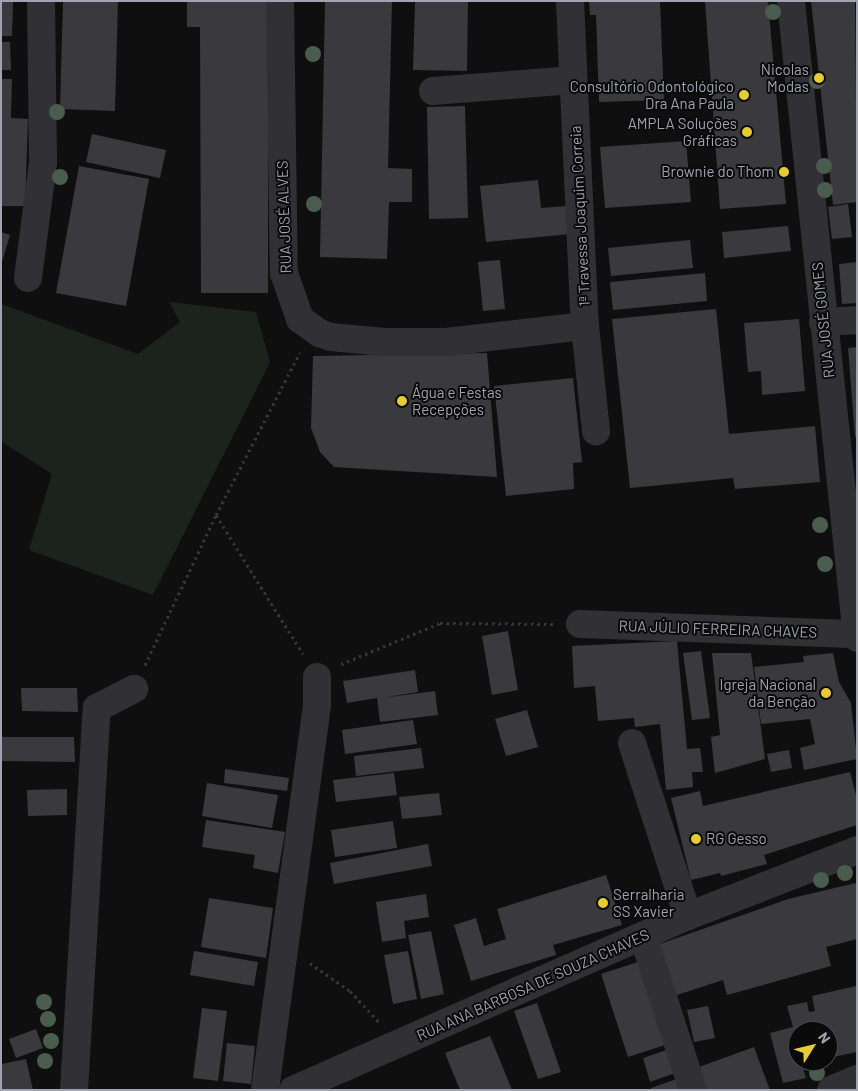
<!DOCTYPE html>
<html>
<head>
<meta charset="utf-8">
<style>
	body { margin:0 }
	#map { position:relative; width:858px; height:1091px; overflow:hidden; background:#0f0f10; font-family:Barlow,sans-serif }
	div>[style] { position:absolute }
	.green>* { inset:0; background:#1c231d }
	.building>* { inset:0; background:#3a393d }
	.path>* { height:3px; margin-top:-1.5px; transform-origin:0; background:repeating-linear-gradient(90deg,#36373c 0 2.5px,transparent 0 6.5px) }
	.minor>* { height:28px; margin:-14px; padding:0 14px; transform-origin:14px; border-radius:14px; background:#313035 }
	.trees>* { width:16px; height:16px; margin:-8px; border-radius:50%; background:#495c4e }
	.dots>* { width:14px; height:14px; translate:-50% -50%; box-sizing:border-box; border:2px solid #0a0a0b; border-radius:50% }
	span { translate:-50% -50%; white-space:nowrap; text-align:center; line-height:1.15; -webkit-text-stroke:4px #0a0a0b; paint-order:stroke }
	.poi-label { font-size:15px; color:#a1a3b1 }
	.right { translate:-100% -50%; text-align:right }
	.left { translate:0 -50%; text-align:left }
	.street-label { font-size:15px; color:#a1a3b1 }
	.frame { position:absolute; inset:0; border:2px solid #a1a3b1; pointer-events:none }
	.north { position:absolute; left:788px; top:1021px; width:50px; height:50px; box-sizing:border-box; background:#0a0a0b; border:1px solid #46474d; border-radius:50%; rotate:54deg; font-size:14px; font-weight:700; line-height:20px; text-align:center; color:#a1a3b1 }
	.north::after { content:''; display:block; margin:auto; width:18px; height:22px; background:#e7cc30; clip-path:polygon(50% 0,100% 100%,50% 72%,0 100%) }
</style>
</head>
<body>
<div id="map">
	<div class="green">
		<div style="clip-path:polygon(169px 302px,256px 312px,270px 362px,153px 595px,29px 550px,52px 474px,1px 441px,1px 304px,138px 354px,180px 322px)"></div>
	</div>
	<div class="building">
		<div style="clip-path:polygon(1px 1px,13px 2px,12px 36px,1px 36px)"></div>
		<div style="clip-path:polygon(63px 1px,118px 1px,115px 111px,60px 109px)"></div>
		<div style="clip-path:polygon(187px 1px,268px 1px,268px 293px,201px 293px,200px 27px,187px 27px)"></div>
		<div style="clip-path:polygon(325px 1px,392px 1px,388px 168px,412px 169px,412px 202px,389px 202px,387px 259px,320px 257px)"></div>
		<div style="clip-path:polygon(415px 1px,468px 1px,467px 71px,413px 70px)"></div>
		<div style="clip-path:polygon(589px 1px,660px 1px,664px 100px,599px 102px,596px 15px,590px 15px)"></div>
		<div style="clip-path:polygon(705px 1px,768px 1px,786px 204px,720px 209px)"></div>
		<div style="clip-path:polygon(811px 1px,855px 1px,857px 202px,833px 205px)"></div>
		<div style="clip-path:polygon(1px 42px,10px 42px,11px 70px,1px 70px)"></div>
		<div style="clip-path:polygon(1px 79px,12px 79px,11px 118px,28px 119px,25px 206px,1px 206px)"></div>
		<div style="clip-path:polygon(465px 106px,468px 218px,429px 219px,427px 107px)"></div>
		<div style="clip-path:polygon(92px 134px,166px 150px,160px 178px,86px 162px)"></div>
		<div style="clip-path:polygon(686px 141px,691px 202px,605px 208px,600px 147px)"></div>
		<div style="clip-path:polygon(79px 166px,149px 179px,126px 306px,56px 293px)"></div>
		<div style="clip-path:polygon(538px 180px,541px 208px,568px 206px,571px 234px,486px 242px,480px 186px)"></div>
		<div style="clip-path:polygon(848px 204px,852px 237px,832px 239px,828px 207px)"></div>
		<div style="clip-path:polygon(788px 226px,791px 251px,724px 258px,722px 232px)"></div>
		<div style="clip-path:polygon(1px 232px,10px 235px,2px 262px,1px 262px)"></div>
		<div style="clip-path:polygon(690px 240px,693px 268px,611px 276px,608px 248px)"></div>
		<div style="clip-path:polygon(500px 260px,505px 309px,483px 311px,478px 262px)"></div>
		<div style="clip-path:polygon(857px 262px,857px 303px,842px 304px,839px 264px)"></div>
		<div style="clip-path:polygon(705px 273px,707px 301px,613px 310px,610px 282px)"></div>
		<div style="clip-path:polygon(716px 309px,729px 434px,815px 426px,820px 482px,735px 489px,733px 478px,630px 488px,612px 319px)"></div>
		<div style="clip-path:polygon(799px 319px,805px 391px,762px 395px,761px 371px,748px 372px,744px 323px)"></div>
		<div style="clip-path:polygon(857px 347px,857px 437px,855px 437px,848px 348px)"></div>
		<div style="clip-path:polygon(487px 353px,497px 477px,334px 467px,320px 452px,311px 428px,313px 356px)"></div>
		<div style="clip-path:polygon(573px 378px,582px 462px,573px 463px,574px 489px,506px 496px,494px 386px)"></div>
		<div style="clip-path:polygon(508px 631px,518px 690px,492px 695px,482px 636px)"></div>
		<div style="clip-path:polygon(677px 641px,687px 749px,700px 748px,703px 772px,692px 772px,693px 787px,666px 790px,660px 724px,635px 727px,634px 718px,598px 721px,595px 686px,574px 688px,572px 646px)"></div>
		<div style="clip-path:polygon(701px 651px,710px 718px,692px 720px,683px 653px)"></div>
		<div style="clip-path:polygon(712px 653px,751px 653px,765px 759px,715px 773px,711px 737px,720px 735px)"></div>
		<div style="clip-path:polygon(833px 653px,839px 682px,851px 703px,857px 759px,804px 770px,800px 748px,815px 744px,810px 719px,761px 724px,754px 667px,804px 662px,803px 656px)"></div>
		<div style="clip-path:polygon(415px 670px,418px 692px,381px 698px,435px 691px,438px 715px,380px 722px,377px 698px,347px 703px,343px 681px)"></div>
		<div style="clip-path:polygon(21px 688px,77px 688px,78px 712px,22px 711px)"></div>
		<div style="clip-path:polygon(527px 710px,538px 747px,506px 756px,495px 719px)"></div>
		<div style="clip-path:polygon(413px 720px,417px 744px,345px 754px,342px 730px)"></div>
		<div style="clip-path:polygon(2px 737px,74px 737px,75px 762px,2px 761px)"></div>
		<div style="clip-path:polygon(421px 748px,424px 768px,356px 776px,354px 756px)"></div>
		<div style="clip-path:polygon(789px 750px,792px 768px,771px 772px,767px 754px)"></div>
		<div style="clip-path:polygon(225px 769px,289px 778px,287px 791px,224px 783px)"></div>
		<div style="clip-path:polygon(850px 772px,857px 799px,857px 825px,764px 855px,767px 864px,721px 876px,720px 873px,691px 880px,671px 798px,700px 791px,703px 806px)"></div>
		<div style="clip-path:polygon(394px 773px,397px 795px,336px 802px,333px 780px)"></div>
		<div style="clip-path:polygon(207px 783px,278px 795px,272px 828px,202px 816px)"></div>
		<div style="clip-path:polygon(67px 789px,67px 815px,28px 816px,27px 790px)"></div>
		<div style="clip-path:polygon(439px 793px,442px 815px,402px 819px,399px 797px)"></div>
		<div style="clip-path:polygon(206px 820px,285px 832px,278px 873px,253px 868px,255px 855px,202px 847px)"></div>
		<div style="clip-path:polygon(393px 821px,397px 848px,335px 857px,331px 830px)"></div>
		<div style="clip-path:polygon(428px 844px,432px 866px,334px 884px,330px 863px)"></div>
		<div style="clip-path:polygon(606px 875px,622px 925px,553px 945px,556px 955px,471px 981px,454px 925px,476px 918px,484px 946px,506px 939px,497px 909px)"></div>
		<div style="clip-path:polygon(856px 883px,857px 939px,826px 947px,831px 966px,727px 995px,723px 980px,674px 996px,657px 945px,788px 899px)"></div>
		<div style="clip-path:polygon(426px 894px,429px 917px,404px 921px,406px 938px,382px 942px,376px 902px)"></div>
		<div style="clip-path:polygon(209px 898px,273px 908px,266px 958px,201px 947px)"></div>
		<div style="clip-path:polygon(431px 931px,444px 994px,421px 999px,408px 935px)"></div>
		<div style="clip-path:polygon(194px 951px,258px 962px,254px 986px,190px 975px)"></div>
		<div style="clip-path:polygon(408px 951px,417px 999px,393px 1004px,384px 955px)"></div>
		<div style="clip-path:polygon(641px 961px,668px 1044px,628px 1057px,601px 974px)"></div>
		<div style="clip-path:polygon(856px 986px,857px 1052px,828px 1058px,828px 1031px,798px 1031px,798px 1061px,814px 1062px,802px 1065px,806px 1078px,783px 1083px,770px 1033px,793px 1027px,787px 1006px,807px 1002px,809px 1012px,815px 1011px,812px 996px)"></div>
		<div style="clip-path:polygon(537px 1003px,561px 1072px,538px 1079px,514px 1011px)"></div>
		<div style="clip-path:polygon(708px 1006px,715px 1038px,694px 1042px,687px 1010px)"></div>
		<div style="clip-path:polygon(202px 1008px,227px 1011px,218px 1081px,193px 1078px)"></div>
		<div style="clip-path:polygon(36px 1029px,43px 1048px,16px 1058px,9px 1039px)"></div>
		<div style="clip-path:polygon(490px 1036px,512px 1090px,460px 1090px,445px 1053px)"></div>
		<div style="clip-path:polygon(227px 1043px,255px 1046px,251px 1084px,223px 1081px)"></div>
		<div style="clip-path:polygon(754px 1047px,770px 1090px,707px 1090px,699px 1067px)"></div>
		<div style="clip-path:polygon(670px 1049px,678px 1072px,650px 1082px,643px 1058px)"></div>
		<div style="clip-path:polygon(26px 1059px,33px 1090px,1px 1090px,1px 1064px)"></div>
		<div style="clip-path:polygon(677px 1079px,681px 1090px,651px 1090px,651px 1088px)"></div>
	</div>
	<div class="path">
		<div style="left:216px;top:515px;width:164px;rotate:58deg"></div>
		<div style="left:341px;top:664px;width:107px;rotate:-22.5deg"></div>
		<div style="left:440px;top:623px;width:114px;rotate:0.5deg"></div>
		<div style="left:145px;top:665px;width:166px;rotate:-64.7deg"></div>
		<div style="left:216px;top:515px;width:183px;rotate:-62.7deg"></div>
		<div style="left:310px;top:963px;width:49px;rotate:35deg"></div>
		<div style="left:350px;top:991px;width:42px;rotate:46.9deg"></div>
	</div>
	<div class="minor">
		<div style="left:280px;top:1px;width:272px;rotate:89.2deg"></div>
		<div style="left:284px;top:273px;width:49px;rotate:70.8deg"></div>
		<div style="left:300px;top:319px;width:24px;rotate:36deg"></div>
		<div style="left:319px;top:333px;width:13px;rotate:18deg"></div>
		<div style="left:331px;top:337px;width:53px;rotate:5.4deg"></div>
		<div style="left:384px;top:342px;width:62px"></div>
		<div style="left:446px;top:342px;width:140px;rotate:-6.6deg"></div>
		<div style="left:570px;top:1px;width:325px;rotate:87.4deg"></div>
		<div style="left:585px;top:326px;width:106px;rotate:84deg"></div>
		<div style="left:791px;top:1px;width:640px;rotate:84.08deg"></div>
		<div style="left:433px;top:91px;width:140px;rotate:-4.5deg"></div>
		<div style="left:28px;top:278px;width:117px;rotate:-82.6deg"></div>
		<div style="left:43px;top:162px;width:161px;rotate:-90.7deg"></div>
		<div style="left:823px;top:322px;width:34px;rotate:-3deg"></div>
		<div style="left:580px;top:624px;width:277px;rotate:2.1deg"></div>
		<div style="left:632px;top:743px;width:182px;rotate:72.1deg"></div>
		<div style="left:643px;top:936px;width:162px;rotate:72deg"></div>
		<div style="left:74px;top:1090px;width:383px;rotate:-86.6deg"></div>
		<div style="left:97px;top:708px;width:42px;rotate:-27.2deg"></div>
		<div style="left:265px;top:1090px;width:388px;rotate:-82.3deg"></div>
		<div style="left:317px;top:706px;width:29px;rotate:-90deg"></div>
		<div style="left:293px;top:1090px;width:432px;rotate:-23.8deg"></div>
		<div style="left:688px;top:916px;width:181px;rotate:-21.3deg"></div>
		<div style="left:831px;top:1090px;width:28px;rotate:-23deg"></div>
	</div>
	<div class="trees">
		<div style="left:773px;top:12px"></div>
		<div style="left:313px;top:54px"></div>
		<div style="left:817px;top:81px"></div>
		<div style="left:57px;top:112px"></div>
		<div style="left:824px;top:166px"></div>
		<div style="left:60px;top:177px"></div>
		<div style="left:825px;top:190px"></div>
		<div style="left:314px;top:204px"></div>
		<div style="left:820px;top:525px"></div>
		<div style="left:825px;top:564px"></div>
		<div style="left:845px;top:873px"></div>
		<div style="left:821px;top:880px"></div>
		<div style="left:44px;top:1002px"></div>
		<div style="left:48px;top:1019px"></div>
		<div style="left:51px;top:1041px"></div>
		<div style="left:45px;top:1061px"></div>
		<div style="left:817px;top:1073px"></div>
	</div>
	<div class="dots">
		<div style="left:819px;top:78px;background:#e7cc30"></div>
		<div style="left:744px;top:95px;background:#e7cc30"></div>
		<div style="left:747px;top:132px;background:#e7cc30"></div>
		<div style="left:784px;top:172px;background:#e7cc30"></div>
		<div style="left:402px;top:401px;background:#e7cc30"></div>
		<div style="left:826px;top:693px;background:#e7cc30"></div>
		<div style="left:696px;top:839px;background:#e7cc30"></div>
		<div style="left:603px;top:903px;background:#e7cc30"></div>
	</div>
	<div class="poi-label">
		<span class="right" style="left:809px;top:78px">Nicolas<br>Modas</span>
		<span class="right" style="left:734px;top:95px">Consultório Odontológico<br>Dra Ana Paula</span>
		<span class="right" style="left:737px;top:132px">AMPLA Soluções<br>Gráficas</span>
		<span class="right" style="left:774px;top:172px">Brownie do Thom</span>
		<span class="left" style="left:412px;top:401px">Água e Festas<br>Recepções</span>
		<span class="right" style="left:816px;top:693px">Igreja Nacional<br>da Benção</span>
		<span class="left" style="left:706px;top:839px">RG Gesso</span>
		<span class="left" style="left:613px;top:903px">Serralharia<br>SS Xavier</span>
	</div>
	<div class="street-label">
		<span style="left:580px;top:216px;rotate:-93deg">1ª Travessa Joaquim Correia</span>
		<span style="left:284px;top:217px;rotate:-92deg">RUA JOSÉ ALVES</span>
		<span style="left:823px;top:320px;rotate:-96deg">RUA JOSÉ GOMES</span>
		<span style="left:718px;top:629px;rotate:2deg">RUA JÚLIO FERREIRA CHAVES</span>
		<span style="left:533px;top:985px;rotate:-24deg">RUA ANA BARBOSA DE SOUZA CHAVES</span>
	</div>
	<div class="frame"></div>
	<div class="north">N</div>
</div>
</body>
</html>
